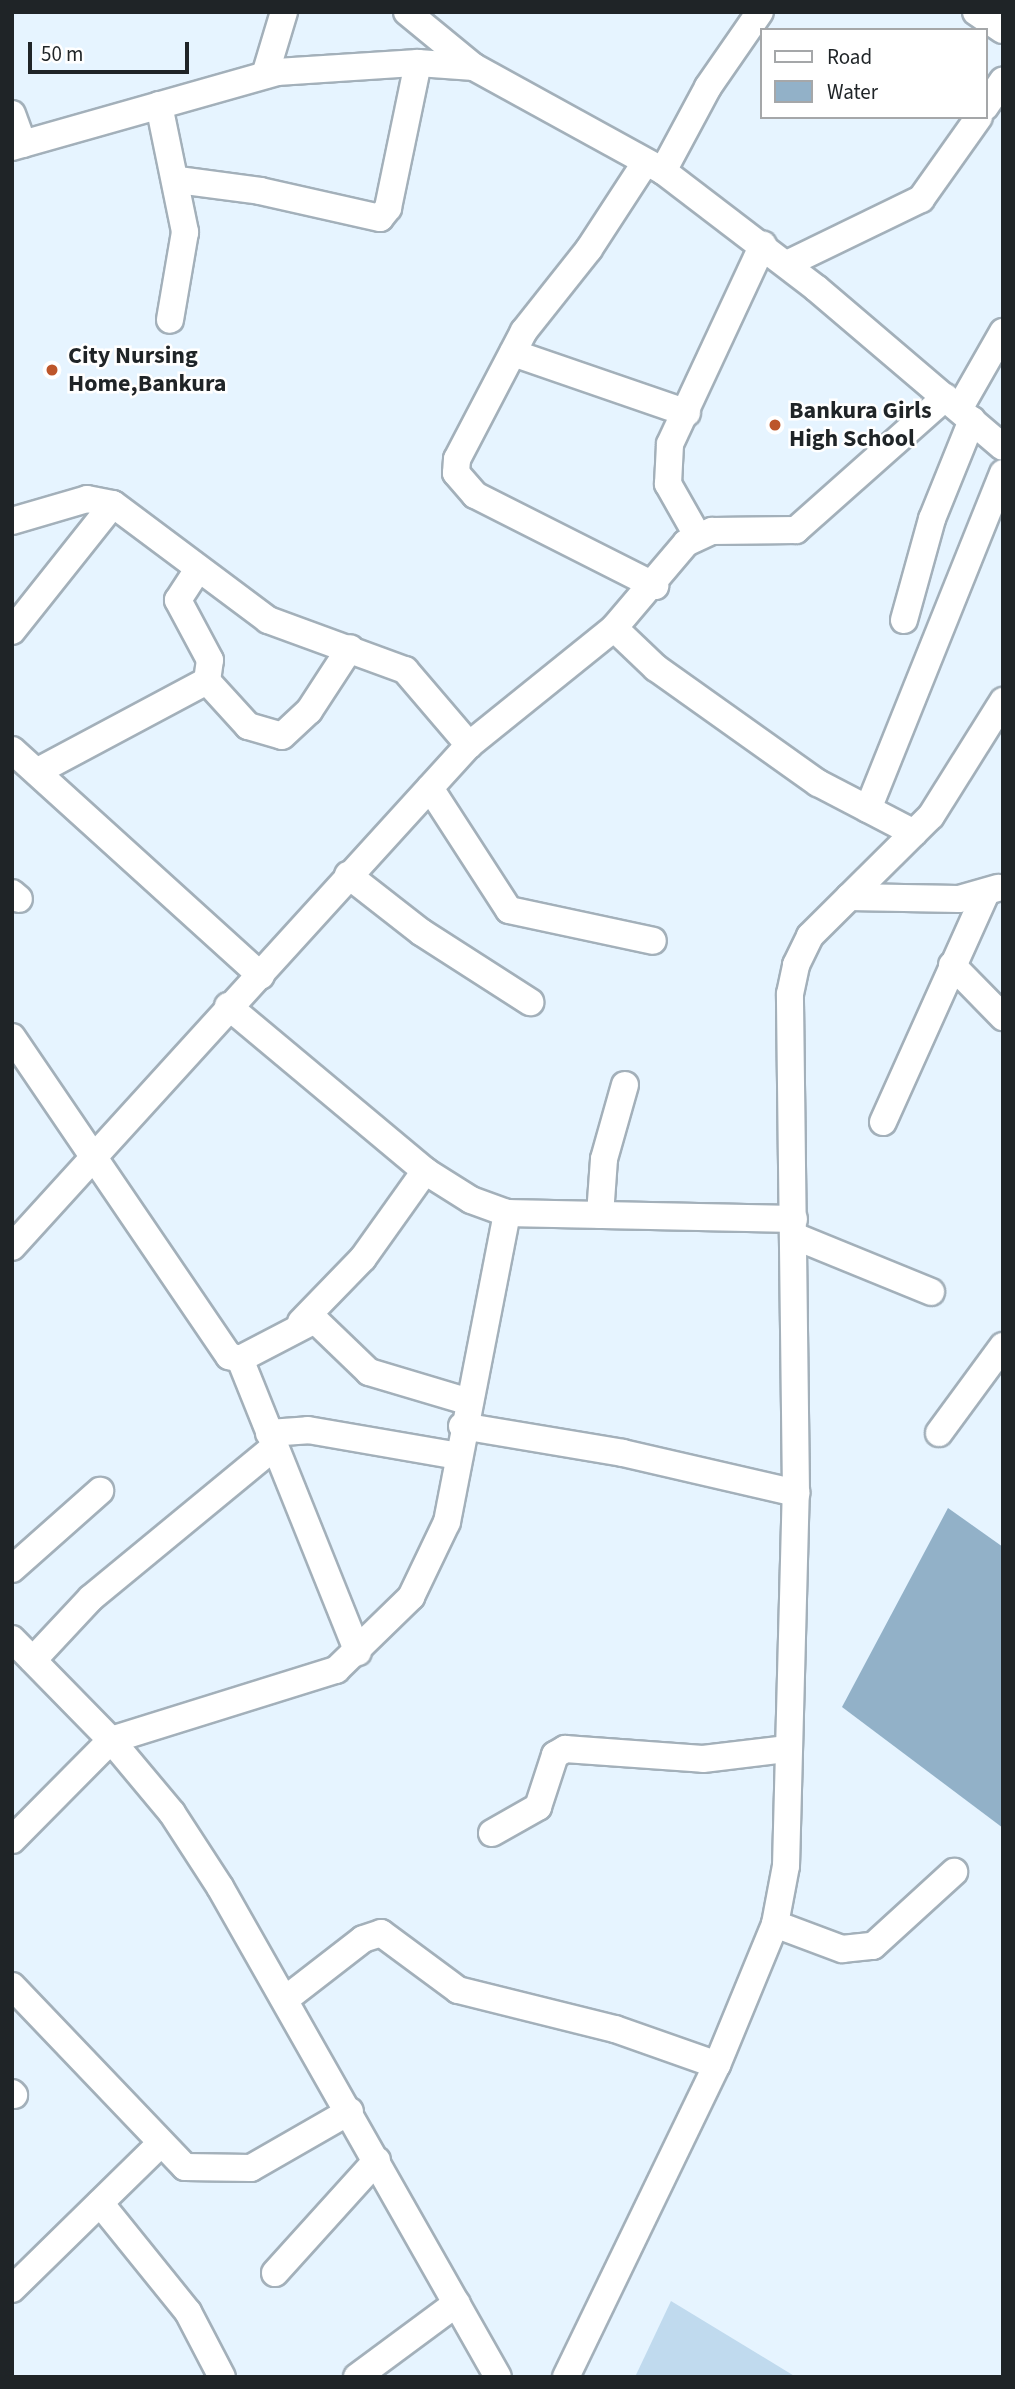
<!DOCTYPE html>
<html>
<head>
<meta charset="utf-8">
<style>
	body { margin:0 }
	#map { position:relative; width:1015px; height:2389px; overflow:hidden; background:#e6f4ff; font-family:"Source Sans 3",sans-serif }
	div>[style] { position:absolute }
	.green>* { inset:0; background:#c0daee }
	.water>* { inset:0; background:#92b1c8 }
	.roads { filter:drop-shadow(2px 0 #a3b0ba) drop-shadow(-2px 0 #a3b0ba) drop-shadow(0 2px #a3b0ba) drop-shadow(0 -2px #a3b0ba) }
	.minor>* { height:26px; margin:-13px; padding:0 13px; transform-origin:13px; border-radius:13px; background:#fff }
	.dots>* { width:19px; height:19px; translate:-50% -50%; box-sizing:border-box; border:4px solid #fff; border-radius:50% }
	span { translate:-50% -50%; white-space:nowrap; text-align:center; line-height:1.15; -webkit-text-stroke:5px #fff; paint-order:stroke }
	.poi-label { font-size:24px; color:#1f2427; font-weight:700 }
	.left { translate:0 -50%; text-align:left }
	.frame { position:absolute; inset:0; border:14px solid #1f2427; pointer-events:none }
	.legend { position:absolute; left:760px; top:28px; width:228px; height:91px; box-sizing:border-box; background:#fff; border:2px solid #a5a7a9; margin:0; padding:9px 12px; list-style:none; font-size:21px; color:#1f2427 }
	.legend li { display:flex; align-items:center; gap:14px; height:35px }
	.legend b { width:35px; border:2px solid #a5a7a9 }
	.scale { position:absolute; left:28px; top:42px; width:161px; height:32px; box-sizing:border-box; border:4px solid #1f2427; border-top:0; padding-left:9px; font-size:21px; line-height:24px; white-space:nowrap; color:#1f2427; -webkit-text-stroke:5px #fff; paint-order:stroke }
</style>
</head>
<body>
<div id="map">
	<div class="green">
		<div style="clip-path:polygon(671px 2301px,796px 2377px,635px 2377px)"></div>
	</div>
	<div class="water">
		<div style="clip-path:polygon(948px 1508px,1003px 1547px,1003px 1828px,842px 1707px)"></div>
	</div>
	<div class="roads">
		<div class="minor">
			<div style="left:407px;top:12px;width:87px;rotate:39.4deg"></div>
			<div style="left:976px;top:12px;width:32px;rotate:34deg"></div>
			<div style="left:265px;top:75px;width:66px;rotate:-73.2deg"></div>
			<div style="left:159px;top:105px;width:130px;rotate:78.4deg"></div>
			<div style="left:185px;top:232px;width:89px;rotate:99.7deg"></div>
			<div style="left:985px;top:107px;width:32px;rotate:-56deg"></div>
			<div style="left:12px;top:114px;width:32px;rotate:70deg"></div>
			<div style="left:12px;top:147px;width:275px;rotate:-15.8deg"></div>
			<div style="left:277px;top:72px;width:141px;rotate:-3.7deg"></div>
			<div style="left:418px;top:63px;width:56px;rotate:4.1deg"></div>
			<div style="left:474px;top:67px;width:216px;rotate:28.8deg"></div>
			<div style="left:663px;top:171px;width:193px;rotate:37.4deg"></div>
			<div style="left:816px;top:288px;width:245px;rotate:40.4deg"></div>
			<div style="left:645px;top:163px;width:103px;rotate:123.1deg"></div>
			<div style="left:589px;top:249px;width:105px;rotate:128.4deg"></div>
			<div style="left:524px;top:331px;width:144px;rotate:117.6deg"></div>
			<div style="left:457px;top:459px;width:14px;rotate:94deg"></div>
			<div style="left:456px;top:473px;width:29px;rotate:49deg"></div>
			<div style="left:475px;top:495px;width:202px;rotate:26.8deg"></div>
			<div style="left:663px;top:171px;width:95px;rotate:-61.8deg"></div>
			<div style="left:708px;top:87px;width:91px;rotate:-55.3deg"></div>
			<div style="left:178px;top:180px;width:83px;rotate:7.6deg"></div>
			<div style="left:260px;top:191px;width:123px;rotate:12.7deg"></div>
			<div style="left:380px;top:218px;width:13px;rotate:-51deg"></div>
			<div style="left:388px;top:208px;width:148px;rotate:-78.3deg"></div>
			<div style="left:787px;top:264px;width:149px;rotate:-25.9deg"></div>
			<div style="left:921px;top:199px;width:100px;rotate:-54.7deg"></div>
			<div style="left:513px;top:353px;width:184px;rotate:19deg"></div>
			<div style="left:959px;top:409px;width:89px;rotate:-60.3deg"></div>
			<div style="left:12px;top:521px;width:78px;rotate:-16.3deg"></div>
			<div style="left:87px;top:499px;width:26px;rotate:11deg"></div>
			<div style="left:113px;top:504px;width:194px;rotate:36.8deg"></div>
			<div style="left:268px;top:620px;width:146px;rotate:20.1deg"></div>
			<div style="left:405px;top:670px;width:99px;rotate:49.5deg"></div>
			<div style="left:697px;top:535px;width:59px;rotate:-119.6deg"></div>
			<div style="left:668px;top:484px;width:40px;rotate:-87.1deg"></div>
			<div style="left:670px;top:444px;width:220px;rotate:-65deg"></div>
			<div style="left:904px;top:620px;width:105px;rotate:-74.5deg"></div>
			<div style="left:932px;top:519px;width:107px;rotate:-68deg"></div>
			<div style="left:614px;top:628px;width:58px;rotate:43.6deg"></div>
			<div style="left:656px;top:668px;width:199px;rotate:35.4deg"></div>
			<div style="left:818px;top:783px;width:108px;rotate:27.5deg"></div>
			<div style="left:12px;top:631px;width:162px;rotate:-51.5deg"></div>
			<div style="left:207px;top:681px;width:61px;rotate:47.7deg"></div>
			<div style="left:248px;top:726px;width:35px;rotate:16deg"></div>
			<div style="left:282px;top:736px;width:37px;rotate:-43deg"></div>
			<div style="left:309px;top:711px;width:75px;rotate:-56.9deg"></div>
			<div style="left:12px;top:750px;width:336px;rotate:42.2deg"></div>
			<div style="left:40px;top:770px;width:189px;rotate:-28.1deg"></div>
			<div style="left:207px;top:681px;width:21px;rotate:-82deg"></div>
			<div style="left:210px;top:660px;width:68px;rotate:-118.1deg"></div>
			<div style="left:178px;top:600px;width:37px;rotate:-57deg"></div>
			<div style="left:430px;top:788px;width:145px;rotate:57.1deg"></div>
			<div style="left:509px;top:910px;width:147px;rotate:12.1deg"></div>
			<div style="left:868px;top:809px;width:362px;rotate:-68.1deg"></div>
			<div style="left:348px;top:875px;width:93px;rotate:38deg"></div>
			<div style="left:421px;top:932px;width:130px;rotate:32.7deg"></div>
			<div style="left:12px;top:893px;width:9px;rotate:41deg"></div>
			<div style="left:849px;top:897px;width:110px;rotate:1deg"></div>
			<div style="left:959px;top:899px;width:41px;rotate:-15.8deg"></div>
			<div style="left:952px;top:965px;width:73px;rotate:45.6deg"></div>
			<div style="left:228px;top:1006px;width:257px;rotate:39.9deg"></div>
			<div style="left:425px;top:1171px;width:54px;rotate:32.2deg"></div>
			<div style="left:471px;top:1200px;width:38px;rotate:20deg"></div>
			<div style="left:507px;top:1213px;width:287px;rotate:1.2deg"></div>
			<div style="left:12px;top:1037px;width:386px;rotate:55.8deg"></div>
			<div style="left:229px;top:1356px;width:11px;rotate:15deg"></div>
			<div style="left:240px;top:1359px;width:85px;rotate:-27.5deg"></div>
			<div style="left:315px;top:1320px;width:75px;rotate:43.9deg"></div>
			<div style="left:369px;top:1372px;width:101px;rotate:16.6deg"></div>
			<div style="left:883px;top:1122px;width:251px;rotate:-65.8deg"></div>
			<div style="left:600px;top:1215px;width:56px;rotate:-85.9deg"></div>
			<div style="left:604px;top:1159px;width:77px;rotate:-74.2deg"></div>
			<div style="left:794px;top:1236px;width:148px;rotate:22.2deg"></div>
			<div style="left:12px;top:1247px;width:679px;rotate:-47.69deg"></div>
			<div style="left:469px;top:745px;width:186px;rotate:-38.9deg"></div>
			<div style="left:614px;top:628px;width:111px;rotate:-49.7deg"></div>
			<div style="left:686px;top:543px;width:29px;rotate:-25deg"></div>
			<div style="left:712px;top:531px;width:84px;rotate:-0.7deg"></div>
			<div style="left:796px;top:530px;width:200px;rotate:-41.6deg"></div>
			<div style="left:301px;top:1322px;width:89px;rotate:-45.9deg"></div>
			<div style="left:363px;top:1258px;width:107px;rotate:-54.5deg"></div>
			<div style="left:240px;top:1359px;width:316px;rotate:68.1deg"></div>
			<div style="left:462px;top:1426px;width:163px;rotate:9.5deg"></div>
			<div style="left:623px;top:1453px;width:178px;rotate:13deg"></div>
			<div style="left:269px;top:1433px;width:39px;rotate:-4deg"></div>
			<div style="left:308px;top:1430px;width:152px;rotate:9.8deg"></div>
			<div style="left:939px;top:1433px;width:108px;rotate:-53.7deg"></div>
			<div style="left:12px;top:1569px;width:118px;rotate:-41.6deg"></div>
			<div style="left:12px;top:1639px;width:141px;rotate:45.6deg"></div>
			<div style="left:111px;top:1740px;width:95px;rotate:50.1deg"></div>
			<div style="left:172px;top:1813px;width:88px;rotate:57deg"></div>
			<div style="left:220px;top:1887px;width:563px;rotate:60.43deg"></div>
			<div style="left:33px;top:1660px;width:85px;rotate:-46.9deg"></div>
			<div style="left:91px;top:1598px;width:237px;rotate:-39.5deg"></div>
			<div style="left:492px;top:1833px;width:53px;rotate:-29.5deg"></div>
			<div style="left:538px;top:1807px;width:55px;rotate:-71.9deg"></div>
			<div style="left:555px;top:1755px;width:12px;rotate:-31deg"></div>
			<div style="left:565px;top:1749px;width:138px;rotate:4.1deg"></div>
			<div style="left:703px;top:1759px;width:85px;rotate:-6.8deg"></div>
			<div style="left:12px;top:1840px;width:141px;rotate:-45.3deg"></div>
			<div style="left:111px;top:1740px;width:236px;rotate:-17.3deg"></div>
			<div style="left:336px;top:1670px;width:105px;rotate:-44.2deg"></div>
			<div style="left:411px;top:1597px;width:83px;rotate:-64.4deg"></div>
			<div style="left:447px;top:1522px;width:315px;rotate:-79deg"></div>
			<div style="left:775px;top:1924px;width:72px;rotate:20.5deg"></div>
			<div style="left:842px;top:1949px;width:31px;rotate:-6deg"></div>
			<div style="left:873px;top:1946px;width:110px;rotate:-42.4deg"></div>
			<div style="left:12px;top:1986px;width:250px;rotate:46.3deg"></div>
			<div style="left:185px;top:2167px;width:66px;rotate:0.9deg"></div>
			<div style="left:251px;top:2168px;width:114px;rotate:-29.9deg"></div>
			<div style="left:287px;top:1998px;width:96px;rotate:-37.8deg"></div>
			<div style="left:363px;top:1939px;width:19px;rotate:-18deg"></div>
			<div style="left:381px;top:1933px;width:96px;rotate:36.5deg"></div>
			<div style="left:458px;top:1990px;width:162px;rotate:14deg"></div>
			<div style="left:615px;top:2029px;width:108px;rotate:19.4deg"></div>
			<div style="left:12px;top:2093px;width:3px;rotate:45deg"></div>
			<div style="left:100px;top:2203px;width:140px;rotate:51.1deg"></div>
			<div style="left:188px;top:2312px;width:73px;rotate:62.4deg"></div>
			<div style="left:275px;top:2273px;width:152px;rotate:-47.9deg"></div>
			<div style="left:12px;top:2289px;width:206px;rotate:-44.4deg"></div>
			<div style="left:357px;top:2377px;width:124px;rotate:-36.5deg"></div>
			<div style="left:566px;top:2377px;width:347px;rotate:-64.2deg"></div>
			<div style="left:717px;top:2065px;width:152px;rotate:-67.6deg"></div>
			<div style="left:775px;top:1924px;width:59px;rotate:-79.3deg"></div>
			<div style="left:786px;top:1866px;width:373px;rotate:-88.5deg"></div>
			<div style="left:796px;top:1493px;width:499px;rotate:-90.7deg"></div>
			<div style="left:790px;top:994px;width:30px;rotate:-78deg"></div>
			<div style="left:796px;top:965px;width:32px;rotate:-64deg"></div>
			<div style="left:810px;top:936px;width:170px;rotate:-44.8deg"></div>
			<div style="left:931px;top:816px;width:136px;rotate:-57.9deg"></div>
		</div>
	</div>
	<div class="dots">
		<div style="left:52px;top:370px;background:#bc552a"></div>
		<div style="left:775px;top:425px;background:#bc552a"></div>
	</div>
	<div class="poi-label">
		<span class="left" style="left:68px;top:370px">City Nursing<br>Home,Bankura</span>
		<span class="left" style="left:789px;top:425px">Bankura Girls<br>High School</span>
	</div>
	<div class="frame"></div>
	<ul class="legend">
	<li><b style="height:9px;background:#fff"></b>Road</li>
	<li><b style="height:19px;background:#92b1c8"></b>Water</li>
	</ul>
	<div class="scale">50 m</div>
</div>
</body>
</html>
